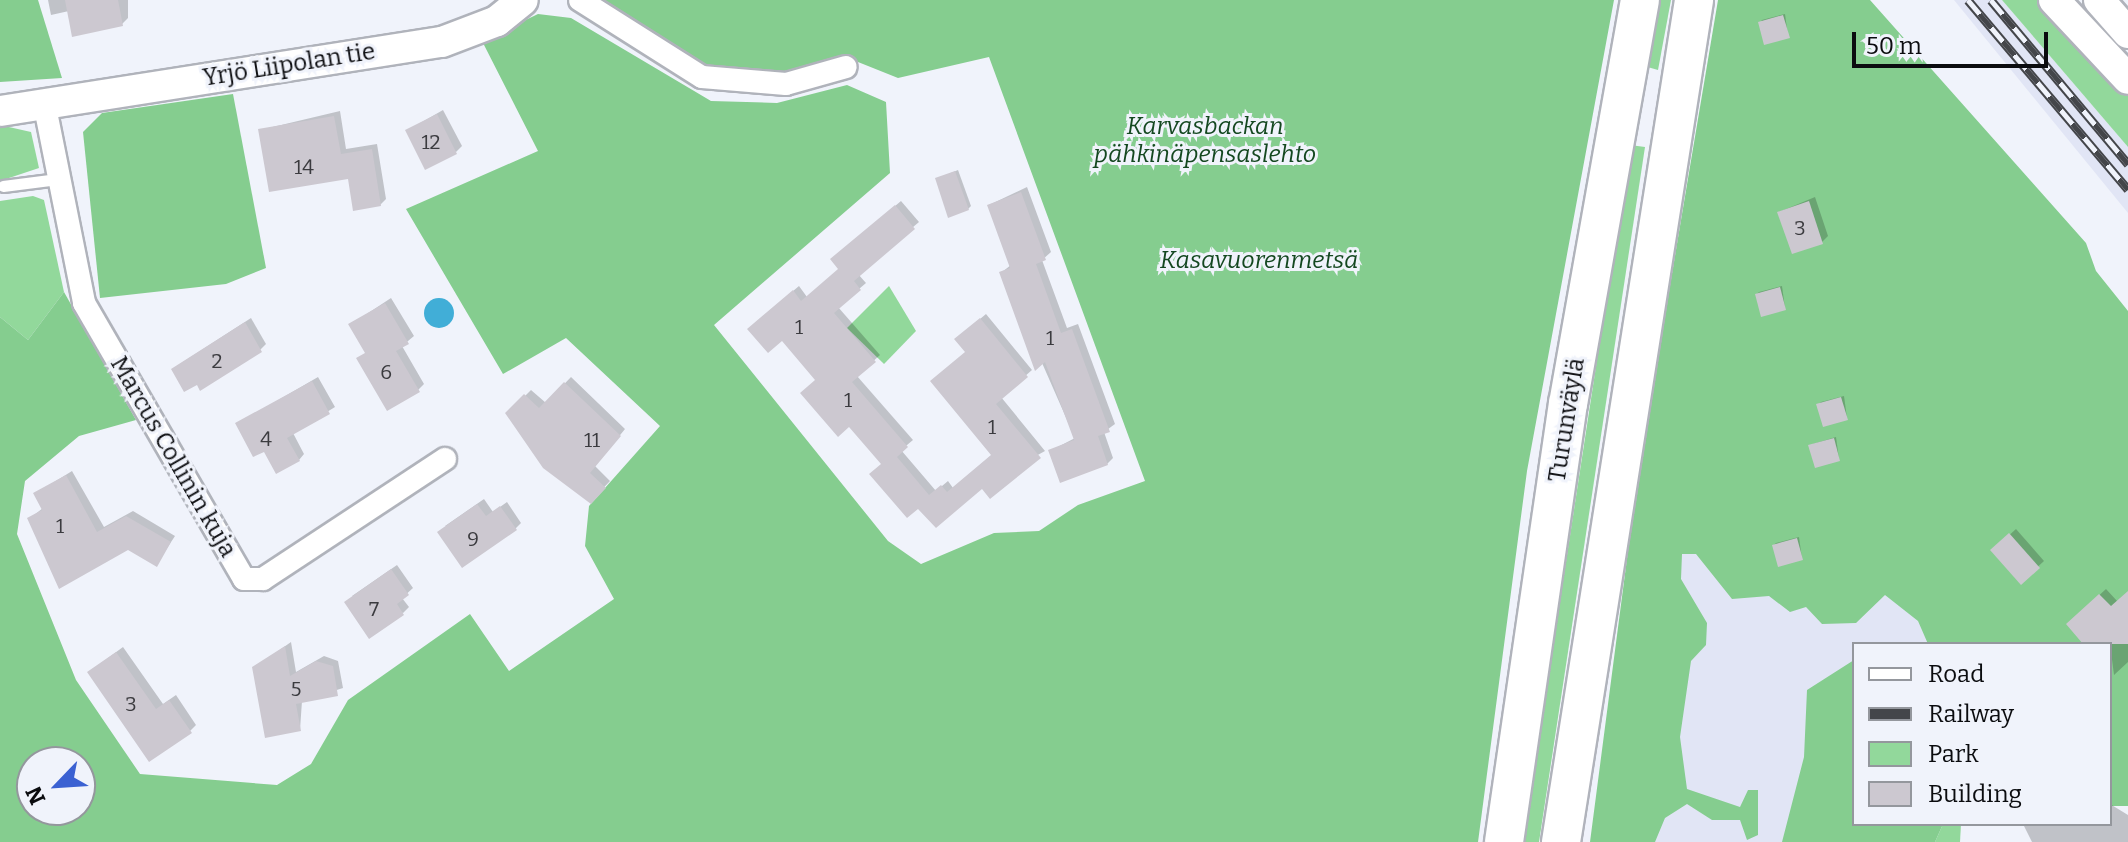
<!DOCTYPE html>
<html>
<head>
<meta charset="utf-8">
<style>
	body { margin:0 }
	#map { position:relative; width:2128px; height:842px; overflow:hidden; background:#f0f3fb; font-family:Bitter,serif }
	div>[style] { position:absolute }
	.built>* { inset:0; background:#e1e5f5 }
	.green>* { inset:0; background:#92d89b }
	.forest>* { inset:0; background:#85cd8f }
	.water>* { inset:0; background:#41aed7 }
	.round { border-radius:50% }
	.shadow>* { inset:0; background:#0003 }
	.building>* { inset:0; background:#ccc8d0 }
	.roads { filter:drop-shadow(2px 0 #b0b3bb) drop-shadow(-2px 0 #b0b3bb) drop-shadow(0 2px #b0b3bb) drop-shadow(0 -2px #b0b3bb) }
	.lane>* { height:11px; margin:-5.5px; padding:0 5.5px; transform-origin:5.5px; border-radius:5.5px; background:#fff }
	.street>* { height:22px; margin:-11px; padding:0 11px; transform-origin:11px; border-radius:11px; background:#fff }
	.secondary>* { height:30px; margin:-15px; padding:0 15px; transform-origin:15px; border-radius:15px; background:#fff }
	.highway>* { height:38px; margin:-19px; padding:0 19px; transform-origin:19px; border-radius:19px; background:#fff }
	.rail>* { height:9px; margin-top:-4.5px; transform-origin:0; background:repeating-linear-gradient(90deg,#f0f3fb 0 18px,#44464a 0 36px); box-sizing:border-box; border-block:2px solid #44464a }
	span { translate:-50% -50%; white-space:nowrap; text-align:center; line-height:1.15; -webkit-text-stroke:6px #f0f3fb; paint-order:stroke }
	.number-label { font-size:20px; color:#3b3b3f }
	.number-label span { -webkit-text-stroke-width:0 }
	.street-label { font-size:24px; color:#0b0c0f }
	.park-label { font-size:24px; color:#144820; font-style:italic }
	.legend { position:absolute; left:1852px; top:642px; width:260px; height:184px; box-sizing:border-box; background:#f0f3fb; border:2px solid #94979d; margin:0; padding:10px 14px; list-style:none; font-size:24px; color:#0b0c0f }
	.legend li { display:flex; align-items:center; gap:16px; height:40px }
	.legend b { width:40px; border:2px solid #94979d }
	.north { position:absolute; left:16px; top:746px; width:80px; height:80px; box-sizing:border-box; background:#f0f3fb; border:2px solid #94979d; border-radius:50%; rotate:245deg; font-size:22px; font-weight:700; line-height:32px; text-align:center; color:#0b0c0f }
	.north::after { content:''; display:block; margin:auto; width:28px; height:36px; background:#3b61d2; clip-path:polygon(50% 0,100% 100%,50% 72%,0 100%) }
	.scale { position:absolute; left:1852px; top:32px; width:196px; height:36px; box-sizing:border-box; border:4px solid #0b0c0f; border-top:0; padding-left:10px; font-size:24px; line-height:28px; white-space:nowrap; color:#0b0c0f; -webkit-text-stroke:6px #f0f3fb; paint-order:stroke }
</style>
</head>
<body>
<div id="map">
	<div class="built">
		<div style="clip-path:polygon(1954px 0,2002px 0,2128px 147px,2128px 213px)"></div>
		<div style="clip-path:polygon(1665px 538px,1951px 594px,1947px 644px,1854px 644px,1854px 824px,1929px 842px,1602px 842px)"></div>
	</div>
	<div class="green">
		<div style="clip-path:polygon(1656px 0,1671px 0,1658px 70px,1644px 66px)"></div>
		<div style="clip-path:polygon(2002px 0,2040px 0,2128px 96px,2128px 147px)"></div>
		<div style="clip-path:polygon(0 125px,31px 132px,39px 168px,0 181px)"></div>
		<div style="clip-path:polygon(1630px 145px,1645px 147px,1539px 842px,1523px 842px)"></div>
		<div style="clip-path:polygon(33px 196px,44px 200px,64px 292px,28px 340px,0 317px,0 201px)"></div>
		<div style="clip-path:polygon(889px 286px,916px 331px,884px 364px,847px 328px)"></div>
		<div style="clip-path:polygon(1943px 824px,1961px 824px,1960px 842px,1935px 842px)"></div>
	</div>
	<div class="forest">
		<div style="clip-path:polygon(0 0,38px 0,62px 78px,0 82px)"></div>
		<div style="clip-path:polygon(evenodd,595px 0,1614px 0,1527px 471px,1478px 842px,0 842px,0 317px,28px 340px,64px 292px,136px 420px,79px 436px,25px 481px,17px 534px,76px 680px,140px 774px,277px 785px,311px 764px,348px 700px,470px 614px,509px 671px,614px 599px,585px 546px,589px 506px,660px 426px,566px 338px,503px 374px,406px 209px,538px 151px,482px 41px,538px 14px,571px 18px,711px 101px,777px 103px,847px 85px,886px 102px,890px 173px,714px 325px,888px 541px,921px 564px,994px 533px,1039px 531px,1078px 505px,1145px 481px,989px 57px,898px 78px,848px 58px,761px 76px,704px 67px,595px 0,32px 762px,80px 762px,80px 810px,32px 810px,32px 762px)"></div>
		<div style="clip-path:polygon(1718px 0,1870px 0,2086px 243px,2096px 271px,2128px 311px,2128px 806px,2110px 806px,2110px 644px,1928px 644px,1918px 621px,1885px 595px,1856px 623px,1822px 624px,1806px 607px,1790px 612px,1769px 596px,1732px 599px,1696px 554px,1682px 554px,1681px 579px,1707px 623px,1706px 645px,1691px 661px,1680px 737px,1687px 789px,1740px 807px,1748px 790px,1758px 790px,1758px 835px,1747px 840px,1740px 820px,1712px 820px,1687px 804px,1665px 818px,1655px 842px,1590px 842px,1637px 482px)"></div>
		<div style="clip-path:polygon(233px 94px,266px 268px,226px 284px,100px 298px,83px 132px,102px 113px)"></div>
		<div style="clip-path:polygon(1854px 660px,1854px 824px,1943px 824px,1935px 842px,1782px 842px,1804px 757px,1807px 690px)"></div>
	</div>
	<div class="water">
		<div class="round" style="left:424px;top:298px;width:30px;height:30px"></div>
	</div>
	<div class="shadow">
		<div style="clip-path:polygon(48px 0,128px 0,128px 18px,122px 24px,69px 11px,51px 15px)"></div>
		<div style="clip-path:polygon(1785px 14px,1788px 36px,1760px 23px,1762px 20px)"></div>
		<div style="clip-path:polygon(443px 110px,462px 146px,456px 152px,408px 130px)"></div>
		<div style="clip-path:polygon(340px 111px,346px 149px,377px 144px,386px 199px,380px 205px,349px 177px,260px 130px)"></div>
		<div style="clip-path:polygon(958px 170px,971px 206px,968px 209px,937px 179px)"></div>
		<div style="clip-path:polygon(1027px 187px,1051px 252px,1042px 260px,1067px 328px,1078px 324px,1115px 424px,1104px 432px,1113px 458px,1107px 464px,1050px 451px,1075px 438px,1002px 272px,1011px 265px,989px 205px)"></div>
		<div style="clip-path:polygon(1815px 197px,1828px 236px,1822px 242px,1779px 212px)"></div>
		<div style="clip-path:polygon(901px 201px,919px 222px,858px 274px,866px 283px,838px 307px,880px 355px,857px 376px,913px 440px,901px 450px,936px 491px,948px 481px,953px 488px,993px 454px,962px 334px,986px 314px,1032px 370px,1001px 397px,1045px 451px,982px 486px,936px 526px,783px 338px,755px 323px,799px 286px,807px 297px,841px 269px,838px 254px)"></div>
		<div style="clip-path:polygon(1782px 286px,1785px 308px,1757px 294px,1759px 292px)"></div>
		<div style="clip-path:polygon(391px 298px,414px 336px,402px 346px,424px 384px,418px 390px,366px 352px,350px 325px)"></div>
		<div style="clip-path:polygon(251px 318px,266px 344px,260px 350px,180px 364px)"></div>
		<div style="clip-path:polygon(318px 377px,335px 407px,293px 433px,304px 454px,299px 460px,265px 449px,237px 424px)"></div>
		<div style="clip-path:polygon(571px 377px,625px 429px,595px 466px,610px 481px,591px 501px,508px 413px,531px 390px,546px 403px)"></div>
		<div style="clip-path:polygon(1844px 396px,1847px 418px,1818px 405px,1821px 402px)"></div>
		<div style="clip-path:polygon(1836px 437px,1839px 459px,1811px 446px,1813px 444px)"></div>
		<div style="clip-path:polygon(72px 471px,104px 527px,133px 511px,175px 536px,156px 565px,128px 548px,29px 519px,43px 508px,35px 494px)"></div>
		<div style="clip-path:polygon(484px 499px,493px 512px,507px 502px,521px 523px,515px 529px,445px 526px)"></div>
		<div style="clip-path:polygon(2016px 529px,2044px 561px,2021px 582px,1993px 550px)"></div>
		<div style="clip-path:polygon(1799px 537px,1802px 559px,1774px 545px,1776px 543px)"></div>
		<div style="clip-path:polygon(397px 565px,413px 588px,402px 598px,409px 607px,403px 613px,352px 596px)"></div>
		<div style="clip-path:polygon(2106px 589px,2118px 602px,2128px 593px,2128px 662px,2114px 675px,2110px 644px,2086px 644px,2068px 624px)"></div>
		<div style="clip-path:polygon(291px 642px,296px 672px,324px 656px,338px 661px,343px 688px,302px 701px,300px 730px,254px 668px)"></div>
		<div style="clip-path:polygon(123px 647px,163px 704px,176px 695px,196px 725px,190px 731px,89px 672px)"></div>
		<div style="clip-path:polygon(2110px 804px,2128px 815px,2128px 842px,2032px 842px,2023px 824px,2110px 824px)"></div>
	</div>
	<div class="building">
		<div style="clip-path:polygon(65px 0,118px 0,123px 26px,72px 37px)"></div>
		<div style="clip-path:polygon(1783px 15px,1790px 38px,1764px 45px,1758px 22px)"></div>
		<div style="clip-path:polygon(437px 114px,457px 154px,425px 170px,405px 130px)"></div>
		<div style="clip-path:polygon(334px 116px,341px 154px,372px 149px,381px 206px,353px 211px,348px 179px,269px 192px,258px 129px)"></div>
		<div style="clip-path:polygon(955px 171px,969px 210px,948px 218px,935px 178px)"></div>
		<div style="clip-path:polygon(1021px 192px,1046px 260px,1036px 264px,1061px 333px,1072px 329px,1110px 432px,1098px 436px,1108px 465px,1060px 483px,1048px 450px,1074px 440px,1045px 362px,1035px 371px,999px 272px,1010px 268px,987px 205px)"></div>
		<div style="clip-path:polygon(1809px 201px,1823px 244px,1792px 254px,1777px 212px)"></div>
		<div style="clip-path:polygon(895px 205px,915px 229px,854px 281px,861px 290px,834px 313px,876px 362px,852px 382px,908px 447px,897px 457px,929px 495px,941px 485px,947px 492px,991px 455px,930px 381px,965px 352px,954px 339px,980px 318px,1028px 377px,996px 404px,1041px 458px,990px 499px,982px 489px,936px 528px,918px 509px,907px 518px,869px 474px,881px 464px,849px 427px,838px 437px,800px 393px,815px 380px,782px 341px,768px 353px,747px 329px,793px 290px,801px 301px,838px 269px,830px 259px)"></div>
		<div style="clip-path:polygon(1780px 287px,1786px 310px,1761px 317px,1755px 294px)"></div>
		<div style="clip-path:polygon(385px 303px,409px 344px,396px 351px,420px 392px,387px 411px,356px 358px,365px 353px,348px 324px)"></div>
		<div style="clip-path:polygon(245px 322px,262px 352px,200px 391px,197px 385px,184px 392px,171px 369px)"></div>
		<div style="clip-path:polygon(312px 381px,330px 414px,287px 438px,300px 461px,276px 474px,264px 452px,253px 457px,235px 423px)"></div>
		<div style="clip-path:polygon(564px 382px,621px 436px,590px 473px,606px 488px,591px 504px,543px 468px,505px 413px,524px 394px,539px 408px)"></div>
		<div style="clip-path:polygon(1841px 397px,1848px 420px,1823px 427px,1816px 404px)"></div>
		<div style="clip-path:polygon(1834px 438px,1840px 461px,1815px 468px,1808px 445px)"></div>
		<div style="clip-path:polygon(66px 475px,97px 532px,126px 516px,171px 542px,157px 567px,128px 550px,59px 589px,27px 518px,42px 510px,33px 493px)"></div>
		<div style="clip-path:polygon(477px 504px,486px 516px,500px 506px,517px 530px,462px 568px,437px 532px)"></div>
		<div style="clip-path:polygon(2009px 533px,2040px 568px,2021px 585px,1990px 550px)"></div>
		<div style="clip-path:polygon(1797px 538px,1803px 560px,1778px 567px,1772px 545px)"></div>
		<div style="clip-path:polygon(391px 569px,409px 595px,397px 604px,404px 615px,369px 639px,344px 602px)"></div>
		<div style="clip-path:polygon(2128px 591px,2128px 644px,2083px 644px,2066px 624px,2099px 594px,2111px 606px)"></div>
		<div style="clip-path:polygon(285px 646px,290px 676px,316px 661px,333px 666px,338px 696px,296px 704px,301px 731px,265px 738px,252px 667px)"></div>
		<div style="clip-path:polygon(116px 652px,156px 709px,169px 700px,192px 733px,149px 762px,87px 672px)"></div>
	</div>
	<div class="roads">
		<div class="lane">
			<div style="left:3px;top:186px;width:55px;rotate:-7.3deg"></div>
		</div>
		<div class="street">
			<div style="left:580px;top:0;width:144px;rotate:32.3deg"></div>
			<div style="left:702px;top:77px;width:84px;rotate:4.8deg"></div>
			<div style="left:786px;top:84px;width:62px;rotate:-15.8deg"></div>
			<div style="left:45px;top:107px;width:200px;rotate:78.7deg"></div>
			<div style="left:84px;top:303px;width:319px;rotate:59.9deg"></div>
			<div style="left:244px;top:579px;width:19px"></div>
			<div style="left:263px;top:579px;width:218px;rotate:-33.4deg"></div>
		</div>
		<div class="secondary">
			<div style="left:2054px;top:0;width:108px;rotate:46.9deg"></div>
			<div style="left:2099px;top:0;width:44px;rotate:48.7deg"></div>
			<div style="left:0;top:111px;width:447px;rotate:-8.9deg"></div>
			<div style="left:442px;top:42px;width:59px;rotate:-20.9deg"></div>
			<div style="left:497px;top:21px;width:33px;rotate:-39deg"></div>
		</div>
		<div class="highway">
			<div style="left:1504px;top:842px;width:443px;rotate:-81.7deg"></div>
			<div style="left:1568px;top:404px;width:410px;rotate:-79.9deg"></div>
			<div style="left:1561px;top:842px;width:852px;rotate:-81.02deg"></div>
		</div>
	</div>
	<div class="rail">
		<div style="left:1968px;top:0;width:248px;rotate:49.8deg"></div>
		<div style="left:1991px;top:0;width:214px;rotate:50.1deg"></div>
	</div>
	<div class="number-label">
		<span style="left:431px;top:142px">12</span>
		<span style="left:304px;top:167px">14</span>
		<span style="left:1800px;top:228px">3</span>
		<span style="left:799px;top:327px">1</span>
		<span style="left:1050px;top:338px">1</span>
		<span style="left:217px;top:361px">2</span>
		<span style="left:386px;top:372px">6</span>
		<span style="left:848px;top:400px">1</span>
		<span style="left:992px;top:427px">1</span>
		<span style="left:266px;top:439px">4</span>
		<span style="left:592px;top:440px">11</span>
		<span style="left:60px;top:526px">1</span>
		<span style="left:473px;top:539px">9</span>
		<span style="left:374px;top:609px">7</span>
		<span style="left:296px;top:689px">5</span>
		<span style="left:131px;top:704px">3</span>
	</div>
	<div class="street-label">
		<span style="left:289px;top:65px;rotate:-9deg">Yrjö Liipolan tie</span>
		<span style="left:1567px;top:420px;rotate:-81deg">Turunväylä</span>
		<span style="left:173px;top:457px;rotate:60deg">Marcus Collinin kuja</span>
	</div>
	<div class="park-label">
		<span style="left:1205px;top:141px">Karvasbackan<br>pähkinäpensaslehto</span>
		<span style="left:1259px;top:261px">Kasavuorenmetsä</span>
	</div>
	<ul class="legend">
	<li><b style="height:10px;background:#fff"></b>Road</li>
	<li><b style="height:10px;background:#44464a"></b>Railway</li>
	<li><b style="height:22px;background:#92d89b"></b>Park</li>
	<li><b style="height:22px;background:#ccc8d0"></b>Building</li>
	</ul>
	<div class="north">N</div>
	<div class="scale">50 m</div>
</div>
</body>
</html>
